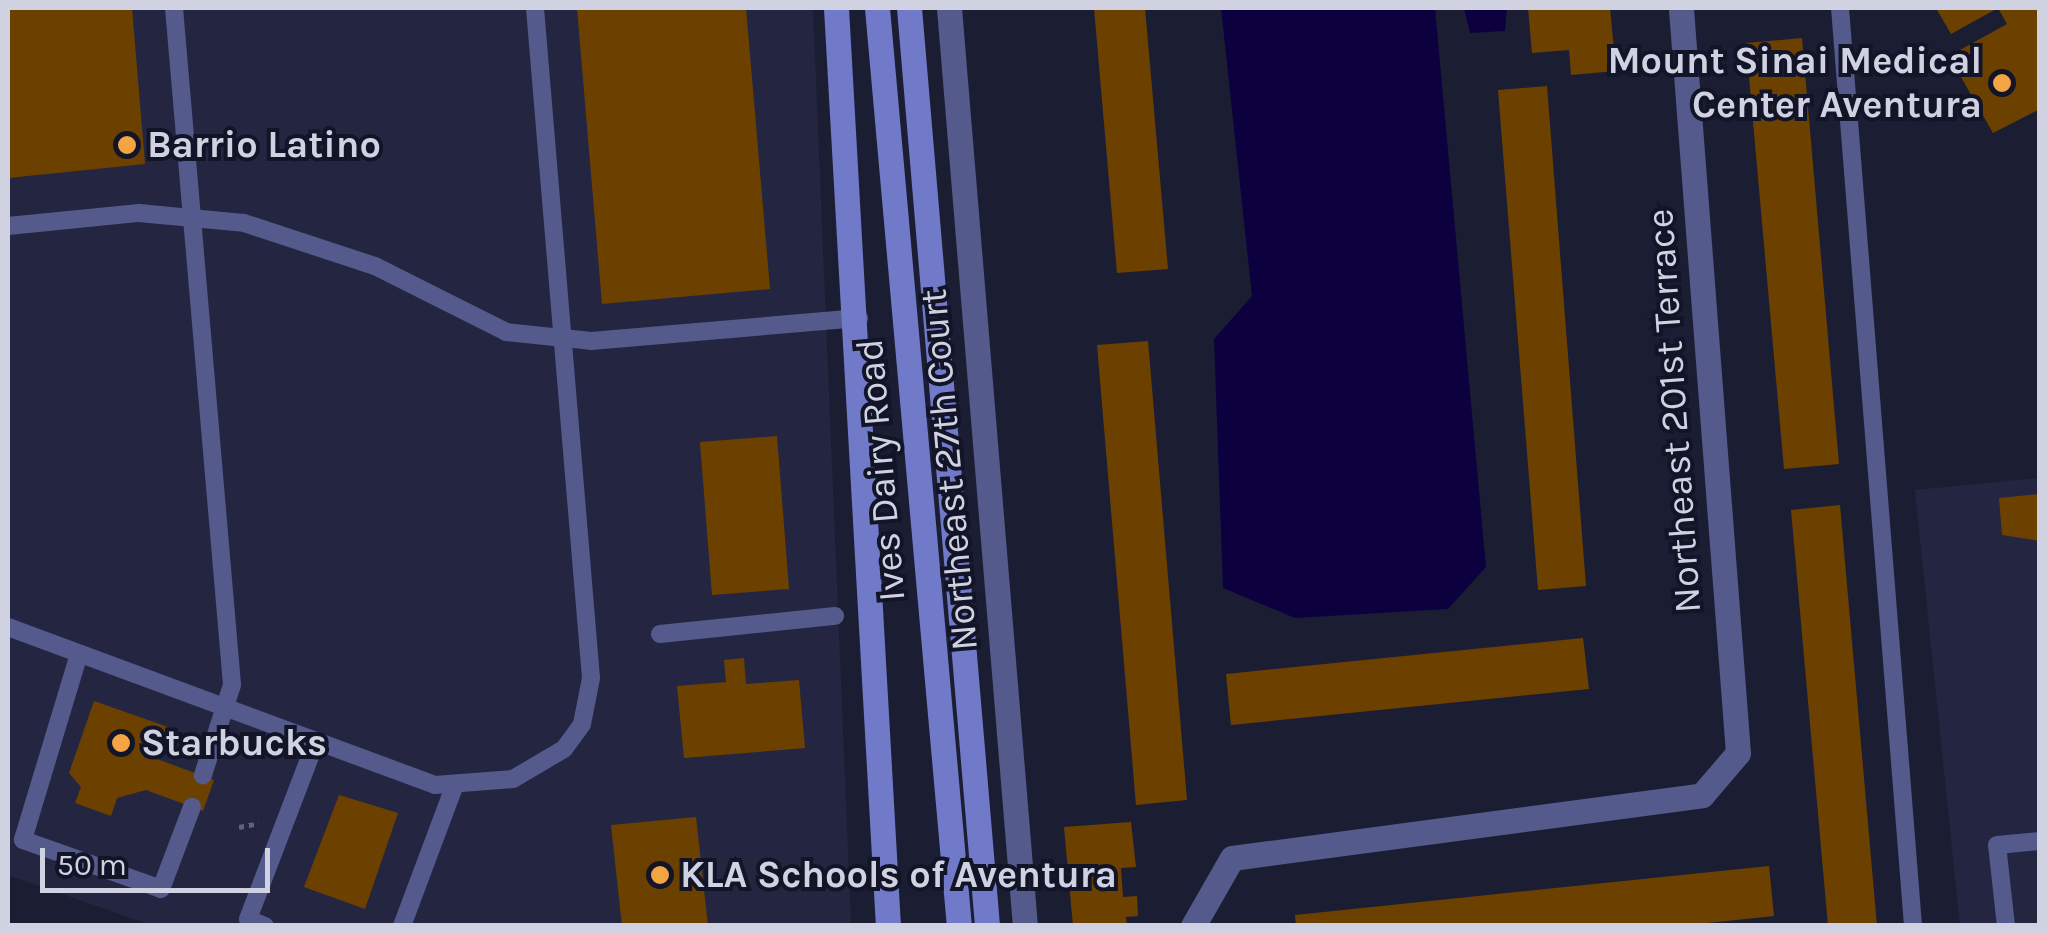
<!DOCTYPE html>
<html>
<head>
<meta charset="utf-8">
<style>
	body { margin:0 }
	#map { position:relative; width:2047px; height:933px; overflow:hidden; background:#1b1e33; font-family:Karla,sans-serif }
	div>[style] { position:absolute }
	.built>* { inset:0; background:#242641 }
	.water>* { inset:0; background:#0c003f }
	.building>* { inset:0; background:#6c4100 }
	.path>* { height:5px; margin-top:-2.5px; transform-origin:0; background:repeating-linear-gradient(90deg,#606275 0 5px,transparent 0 10px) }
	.lane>* { height:18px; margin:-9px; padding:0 9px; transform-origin:9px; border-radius:9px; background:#545a8b }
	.street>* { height:25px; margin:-12.5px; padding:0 12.5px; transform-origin:12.5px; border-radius:12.5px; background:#545a8b }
	.secondary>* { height:25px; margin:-12.5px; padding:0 12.5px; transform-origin:12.5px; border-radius:12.5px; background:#717ac8 }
	.dots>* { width:28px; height:28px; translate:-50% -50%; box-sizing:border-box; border:5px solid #121428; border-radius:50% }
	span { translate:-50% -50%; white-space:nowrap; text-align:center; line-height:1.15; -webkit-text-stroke:8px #121428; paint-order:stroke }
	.poi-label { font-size:38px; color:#d0d2e1; font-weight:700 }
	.right { translate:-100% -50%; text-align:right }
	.left { translate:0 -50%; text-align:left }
	.street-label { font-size:38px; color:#d0d2e1 }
	.frame { position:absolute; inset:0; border:10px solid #d0d2e1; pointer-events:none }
	.scale { position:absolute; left:40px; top:848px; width:230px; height:45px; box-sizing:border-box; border:5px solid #d0d2e1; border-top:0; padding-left:12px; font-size:30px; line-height:35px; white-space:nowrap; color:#d0d2e1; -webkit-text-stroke:8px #121428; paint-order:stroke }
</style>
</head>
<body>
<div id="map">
	<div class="built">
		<div style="clip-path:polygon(8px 8px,813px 8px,851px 925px,151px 925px,8px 875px)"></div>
		<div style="clip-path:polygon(2039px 478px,2039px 925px,1960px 925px,1915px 490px)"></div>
	</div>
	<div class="water">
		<div style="clip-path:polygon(1221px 8px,1435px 8px,1486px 567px,1448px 609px,1295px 618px,1223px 588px,1214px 339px,1252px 296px)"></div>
		<div style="clip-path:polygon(1464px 8px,1507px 8px,1505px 31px,1470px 33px)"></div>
	</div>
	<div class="building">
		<div style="clip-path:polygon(8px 8px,132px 8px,145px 164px,8px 178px)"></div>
		<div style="clip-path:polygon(577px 8px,746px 8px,770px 289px,602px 304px)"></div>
		<div style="clip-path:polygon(1094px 8px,1145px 8px,1168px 269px,1117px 273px)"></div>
		<div style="clip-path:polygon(1528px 8px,1610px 8px,1616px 71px,1571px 75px,1569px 50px,1532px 53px)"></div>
		<div style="clip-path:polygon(1936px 8px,2040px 8px,2040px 109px,1993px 133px,1949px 56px,2007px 24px,1998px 8px,1951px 34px)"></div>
		<div style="clip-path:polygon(1802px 38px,1839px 464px,1784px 469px,1746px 43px)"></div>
		<div style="clip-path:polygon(1547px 86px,1586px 586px,1538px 590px,1498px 90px)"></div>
		<div style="clip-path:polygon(1148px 341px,1187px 800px,1136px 805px,1097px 345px)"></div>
		<div style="clip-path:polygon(777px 436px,789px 589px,712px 595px,700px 442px)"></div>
		<div style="clip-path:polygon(2040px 494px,2040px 541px,2002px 535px,1999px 498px)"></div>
		<div style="clip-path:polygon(1840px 505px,1877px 926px,1828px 926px,1791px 510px)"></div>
		<div style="clip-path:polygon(1583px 638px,1589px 689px,1231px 725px,1226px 674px)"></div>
		<div style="clip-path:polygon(744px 658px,746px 684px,799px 680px,805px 748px,684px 758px,677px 686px,726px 682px,724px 660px)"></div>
		<div style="clip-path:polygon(94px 701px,168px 727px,157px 759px,214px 780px,203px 811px,146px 790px,117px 798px,111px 816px,75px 803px,81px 787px,69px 773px)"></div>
		<div style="clip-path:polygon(339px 795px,398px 813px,365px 909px,304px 887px)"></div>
		<div style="clip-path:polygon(696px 817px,708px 926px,622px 926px,611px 825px)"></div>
		<div style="clip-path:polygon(1131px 822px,1136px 867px,1121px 868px,1123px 897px,1137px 896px,1138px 916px,1126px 917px,1127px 926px,1073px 926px,1064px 827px)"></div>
		<div style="clip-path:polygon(1769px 866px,1774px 916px,1679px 926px,1296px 926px,1295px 915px)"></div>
	</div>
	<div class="path">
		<div style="left:239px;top:827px;width:20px;rotate:-11deg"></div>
	</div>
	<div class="lane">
		<div style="left:174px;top:8px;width:679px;rotate:85.1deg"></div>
		<div style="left:232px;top:685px;width:95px;rotate:107.9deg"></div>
		<div style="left:1840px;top:8px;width:921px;rotate:85.45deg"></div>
		<div style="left:8px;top:226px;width:132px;rotate:-5.7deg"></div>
		<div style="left:139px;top:213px;width:105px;rotate:5.4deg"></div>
		<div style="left:244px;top:223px;width:138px;rotate:18.2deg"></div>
		<div style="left:375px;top:266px;width:147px;rotate:26.7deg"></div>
		<div style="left:506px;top:332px;width:85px;rotate:6deg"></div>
		<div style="left:591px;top:341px;width:269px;rotate:-4.9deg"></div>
		<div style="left:8px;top:627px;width:455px;rotate:20.3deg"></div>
		<div style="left:435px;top:785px;width:78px;rotate:-4.4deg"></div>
		<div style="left:513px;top:779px;width:59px;rotate:-30.5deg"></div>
		<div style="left:564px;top:749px;width:31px;rotate:-54deg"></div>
		<div style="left:582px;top:724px;width:47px;rotate:-78.9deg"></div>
		<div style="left:591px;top:678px;width:672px;rotate:-94.78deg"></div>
		<div style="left:660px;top:634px;width:176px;rotate:-5.9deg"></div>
		<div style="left:79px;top:654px;width:194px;rotate:106.8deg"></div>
		<div style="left:23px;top:840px;width:146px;rotate:19.5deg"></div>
		<div style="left:161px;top:889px;width:88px;rotate:-69.3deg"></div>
		<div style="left:265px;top:926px;width:18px;rotate:-158deg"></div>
		<div style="left:248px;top:919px;width:187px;rotate:-69.1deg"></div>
		<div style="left:402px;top:926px;width:148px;rotate:-69.5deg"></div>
		<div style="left:2006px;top:926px;width:81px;rotate:-96.3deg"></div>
		<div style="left:1997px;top:845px;width:43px;rotate:-5.3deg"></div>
	</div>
	<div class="street">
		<div style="left:949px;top:8px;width:921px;rotate:85.27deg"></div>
		<div style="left:1193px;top:926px;width:78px;rotate:-60.2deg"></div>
		<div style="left:1232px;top:858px;width:474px;rotate:-7.6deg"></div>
		<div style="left:1702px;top:795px;width:55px;rotate:-49.4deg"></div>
		<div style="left:1738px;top:753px;width:747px;rotate:-94.38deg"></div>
	</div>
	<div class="secondary">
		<div style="left:836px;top:8px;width:919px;rotate:86.76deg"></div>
		<div style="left:877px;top:8px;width:922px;rotate:84.9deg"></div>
		<div style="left:909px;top:8px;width:921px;rotate:85.14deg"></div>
	</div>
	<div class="dots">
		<div style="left:2002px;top:83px;background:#f3a443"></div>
		<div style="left:127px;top:145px;background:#f3a443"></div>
		<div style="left:121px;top:743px;background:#f3a443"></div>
		<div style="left:660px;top:875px;background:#f3a443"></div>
	</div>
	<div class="poi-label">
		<span class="right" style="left:1982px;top:83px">Mount Sinai Medical<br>Center Aventura</span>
		<span class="left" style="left:147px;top:145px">Barrio Latino</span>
		<span class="left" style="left:141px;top:743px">Starbucks</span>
		<span class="left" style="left:680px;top:875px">KLA Schools of Aventura</span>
	</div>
	<div class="street-label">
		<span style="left:1674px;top:411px;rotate:-94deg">Northeast 201st Terrace</span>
		<span style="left:881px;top:470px;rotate:-95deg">Ives Dairy Road</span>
		<span style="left:949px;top:470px;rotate:-95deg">Northeast 27th Court</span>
	</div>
	<div class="frame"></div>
	<div class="scale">50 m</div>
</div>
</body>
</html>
